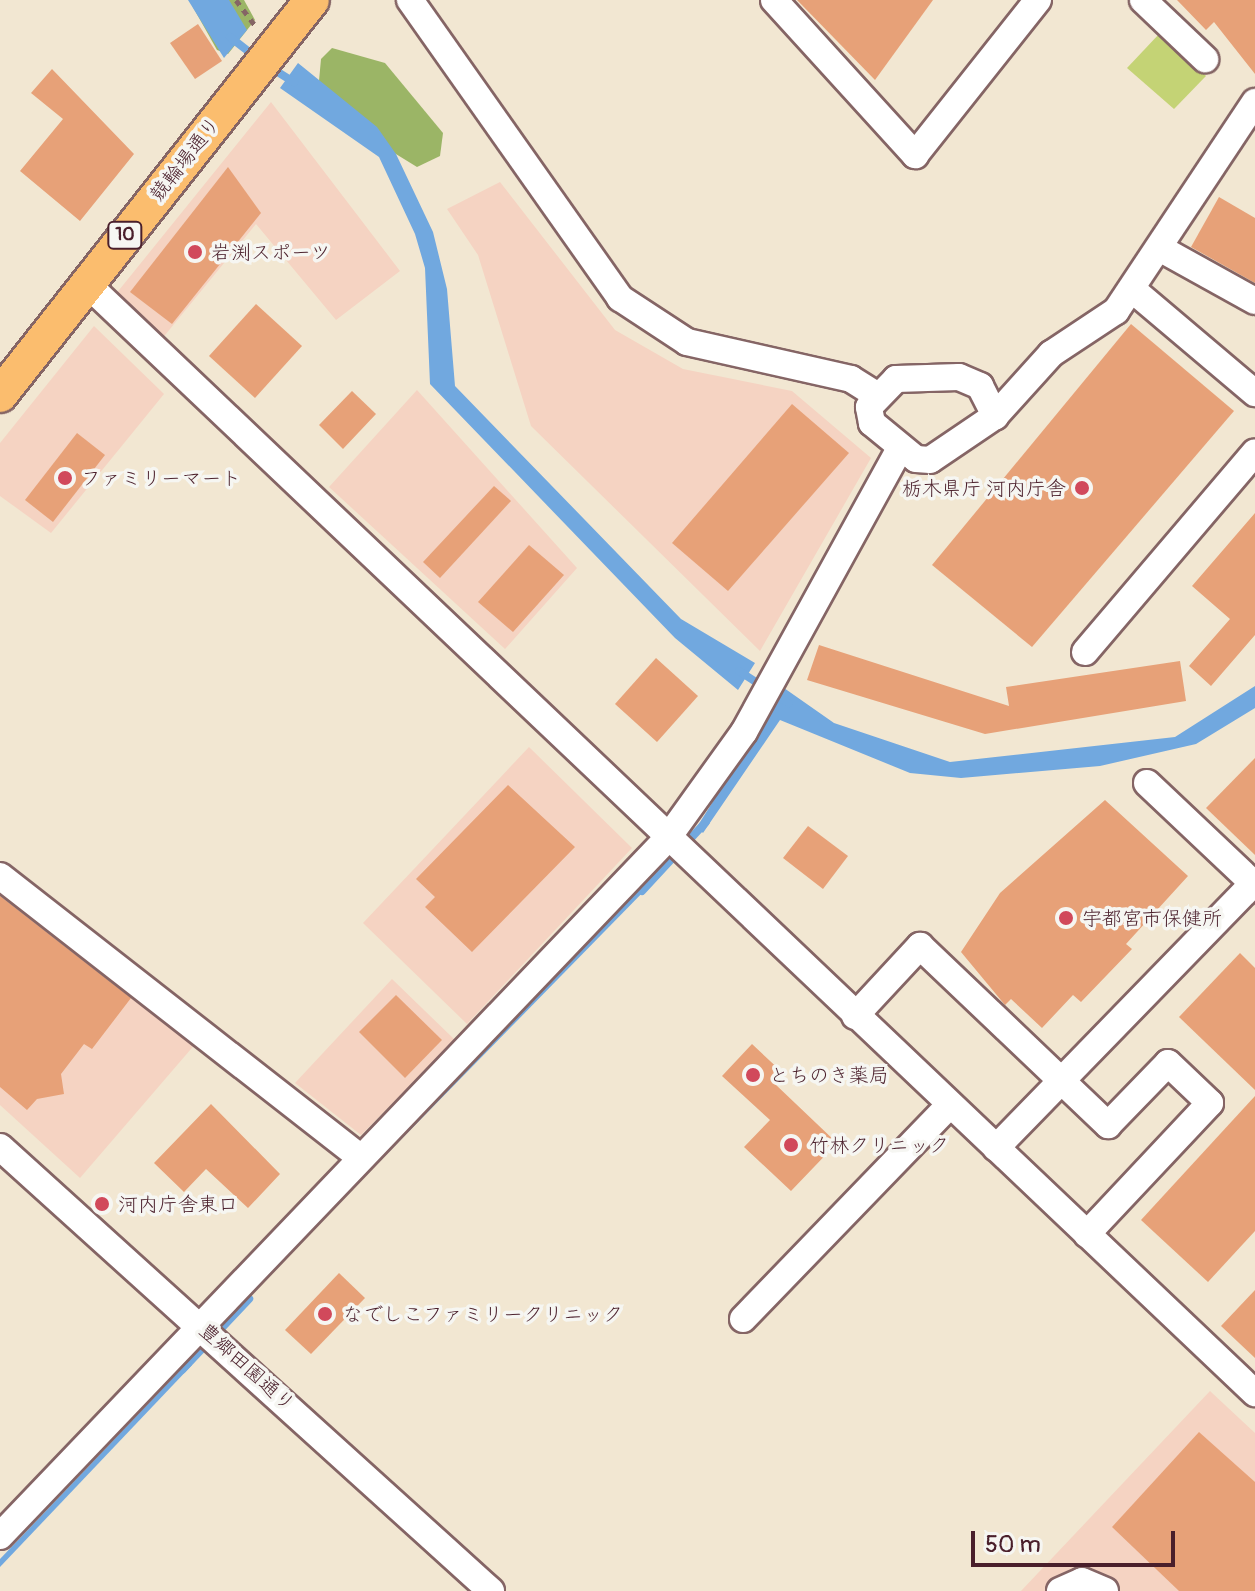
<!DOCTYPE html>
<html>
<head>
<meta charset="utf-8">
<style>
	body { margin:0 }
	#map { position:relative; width:1255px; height:1591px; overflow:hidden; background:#f2e7d2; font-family:Pangolin,"Klee One",sans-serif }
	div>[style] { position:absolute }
	.built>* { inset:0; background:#f5d3c2 }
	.green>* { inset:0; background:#c4d375 }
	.forest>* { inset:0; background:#9bb566 }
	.water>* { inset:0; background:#71a8df }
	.stream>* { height:8px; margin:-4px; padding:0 4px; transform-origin:4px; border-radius:4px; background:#71a8df }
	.building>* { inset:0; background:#e7a178 }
	.path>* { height:5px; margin-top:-2.5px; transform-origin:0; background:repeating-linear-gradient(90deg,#856565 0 6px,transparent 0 12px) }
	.roads { filter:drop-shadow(2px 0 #856565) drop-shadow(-2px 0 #856565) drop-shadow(0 2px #856565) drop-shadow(0 -2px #856565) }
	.minor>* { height:26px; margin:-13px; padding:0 13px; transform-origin:13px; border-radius:13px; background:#fff }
	.major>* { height:34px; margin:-17px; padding:0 17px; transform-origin:17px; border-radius:17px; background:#fbbd6e }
	.dots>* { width:22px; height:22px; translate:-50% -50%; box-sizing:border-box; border:4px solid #f6f6f2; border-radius:50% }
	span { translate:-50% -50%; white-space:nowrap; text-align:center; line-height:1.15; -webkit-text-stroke:7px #f6f6f2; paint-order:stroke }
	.shield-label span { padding:2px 6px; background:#f6f6f2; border:2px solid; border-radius:6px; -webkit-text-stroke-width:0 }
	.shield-label { font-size:18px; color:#4a1f2b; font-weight:700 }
	.street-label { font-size:20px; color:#4a1f2b }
	.poi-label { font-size:20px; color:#4a1f2b }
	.left { translate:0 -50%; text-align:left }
	.right { translate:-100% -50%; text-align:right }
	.scale { position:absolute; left:971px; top:1531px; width:204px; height:36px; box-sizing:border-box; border:4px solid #4a1f2b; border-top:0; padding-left:10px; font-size:24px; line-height:28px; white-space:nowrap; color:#4a1f2b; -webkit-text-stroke:6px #f6f6f2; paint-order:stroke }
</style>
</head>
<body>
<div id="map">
	<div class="built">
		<div style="clip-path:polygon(271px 102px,400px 271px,336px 320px,256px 224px,161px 340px,111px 300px)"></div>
		<div style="clip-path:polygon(500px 182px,615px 330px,683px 369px,792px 391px,871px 458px,760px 651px,531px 426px,478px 255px,447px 209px)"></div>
		<div style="clip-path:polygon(94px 326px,164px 394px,51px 533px,0 496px,0 443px)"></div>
		<div style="clip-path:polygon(417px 390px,577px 568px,505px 649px,329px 487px)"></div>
		<div style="clip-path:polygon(529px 747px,632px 848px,467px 1024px,363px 923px)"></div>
		<div style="clip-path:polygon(0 886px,197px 1042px,80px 1178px,0 1105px)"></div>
		<div style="clip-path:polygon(392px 979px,455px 1040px,361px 1135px,295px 1083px)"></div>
		<div style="clip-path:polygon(1210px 1391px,1255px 1433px,1255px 1591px,1021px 1591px)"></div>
	</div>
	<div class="green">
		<div style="clip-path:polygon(1160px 33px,1206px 76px,1174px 109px,1127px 68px)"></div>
	</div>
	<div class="forest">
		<div style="clip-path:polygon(189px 0,244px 0,255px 20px,228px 54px,217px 50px)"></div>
		<div style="clip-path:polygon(332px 48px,385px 63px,443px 133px,440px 156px,417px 167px,391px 151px,319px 81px,321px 59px)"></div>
	</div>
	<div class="water">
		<div style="clip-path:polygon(188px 0,229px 0,247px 30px,224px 58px)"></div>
		<div style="clip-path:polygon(298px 63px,377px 127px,396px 154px,433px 232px,447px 289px,455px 386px,681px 619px,755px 663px,738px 690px,675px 638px,430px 384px,425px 268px,415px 234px,379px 157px,280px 88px)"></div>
		<div style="clip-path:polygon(1255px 686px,1255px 708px,1196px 744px,1100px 766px,961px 778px,910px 773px,780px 720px,703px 833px,697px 827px,784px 688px,834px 723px,950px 762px,1175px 737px)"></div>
		<div style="clip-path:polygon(647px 881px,650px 885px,240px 1304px)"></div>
		<div style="clip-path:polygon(188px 1362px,192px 1365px,0 1567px,0 1559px)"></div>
	</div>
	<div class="stream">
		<div style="left:230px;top:37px;width:34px;rotate:38deg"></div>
		<div style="left:268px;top:66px;width:31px;rotate:32deg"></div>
		<div style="left:739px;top:671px;width:59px;rotate:33.1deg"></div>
		<div style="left:642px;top:891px;width:94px;rotate:-47.2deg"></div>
		<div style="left:182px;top:1370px;width:98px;rotate:-46.7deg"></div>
	</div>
	<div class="building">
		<div style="clip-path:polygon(797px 0,933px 0,875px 80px)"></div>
		<div style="clip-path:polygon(1177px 0,1255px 0,1255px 74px,1214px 22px,1206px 30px)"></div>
		<div style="clip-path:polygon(198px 24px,222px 61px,195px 79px,170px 43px)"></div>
		<div style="clip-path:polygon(52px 69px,134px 154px,80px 221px,20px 171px,63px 119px,31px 93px)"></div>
		<div style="clip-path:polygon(228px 167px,261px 213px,172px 324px,130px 292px)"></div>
		<div style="clip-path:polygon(1219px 197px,1255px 218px,1255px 283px,1191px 247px)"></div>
		<div style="clip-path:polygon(256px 304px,302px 346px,255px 398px,209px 356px)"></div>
		<div style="clip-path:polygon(1131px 324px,1234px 411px,1032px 647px,932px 565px)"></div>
		<div style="clip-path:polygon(352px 391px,376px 414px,343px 449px,319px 425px)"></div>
		<div style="clip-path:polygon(792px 404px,849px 453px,728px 591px,672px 543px)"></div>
		<div style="clip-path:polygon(77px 433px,105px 455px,53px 522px,25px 500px)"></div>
		<div style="clip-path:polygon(494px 486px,511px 501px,440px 578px,423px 562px)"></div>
		<div style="clip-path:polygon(1255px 513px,1255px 635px,1211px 686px,1189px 666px,1230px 619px,1192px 586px)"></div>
		<div style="clip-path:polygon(529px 545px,564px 575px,513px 632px,478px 602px)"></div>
		<div style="clip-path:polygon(819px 645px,1009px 706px,1006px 687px,1180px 661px,1186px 701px,985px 734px,807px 680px)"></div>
		<div style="clip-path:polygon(656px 658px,698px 696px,657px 742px,615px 704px)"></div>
		<div style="clip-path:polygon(1255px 758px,1255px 855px,1206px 808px)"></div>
		<div style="clip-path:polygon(508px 785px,575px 847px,472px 952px,425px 907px,435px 897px,416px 879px)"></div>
		<div style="clip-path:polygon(1105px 800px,1188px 876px,1126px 944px,1132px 949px,1081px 1002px,1073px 995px,1042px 1028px,1011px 999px,1005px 1005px,961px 952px,1000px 893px)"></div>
		<div style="clip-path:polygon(808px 826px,848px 856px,823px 889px,783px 858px)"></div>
		<div style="clip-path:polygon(0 896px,131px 998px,92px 1049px,84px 1044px,61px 1074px,64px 1094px,37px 1099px,27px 1110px,0 1087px)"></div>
		<div style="clip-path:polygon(1240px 953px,1255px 968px,1255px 1090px,1179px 1017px)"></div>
		<div style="clip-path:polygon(396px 995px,442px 1040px,405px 1078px,359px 1032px)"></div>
		<div style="clip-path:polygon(752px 1044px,784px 1074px,775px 1084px,837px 1143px,791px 1191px,744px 1147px,770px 1120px,722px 1076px)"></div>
		<div style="clip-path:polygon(1255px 1096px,1255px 1231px,1208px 1282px,1141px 1220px)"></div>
		<div style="clip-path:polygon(211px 1104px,280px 1174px,248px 1208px,206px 1169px,184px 1192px,154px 1163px)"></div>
		<div style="clip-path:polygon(339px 1273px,365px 1298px,311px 1354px,285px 1330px)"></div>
		<div style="clip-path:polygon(1255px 1290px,1255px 1358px,1221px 1326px)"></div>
		<div style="clip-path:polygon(1199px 1432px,1255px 1482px,1255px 1591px,1179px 1591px,1112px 1527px)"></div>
	</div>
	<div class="path">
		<div style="left:236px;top:0;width:34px;rotate:53deg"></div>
	</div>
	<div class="roads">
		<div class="minor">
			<div style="left:410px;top:0;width:365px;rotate:54.8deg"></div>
			<div style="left:620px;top:298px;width:80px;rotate:33.3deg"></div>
			<div style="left:687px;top:342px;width:168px;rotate:12.7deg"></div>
			<div style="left:851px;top:379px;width:31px;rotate:32deg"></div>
			<div style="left:774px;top:0;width:210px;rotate:47.7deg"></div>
			<div style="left:915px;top:155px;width:198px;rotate:-51.6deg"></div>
			<div style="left:1143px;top:0;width:86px;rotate:43.6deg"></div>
			<div style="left:1161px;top:249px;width:107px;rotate:29deg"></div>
			<div style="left:87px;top:284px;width:1611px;rotate:43.52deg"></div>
			<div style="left:1133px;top:290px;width:160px;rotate:40.2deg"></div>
			<div style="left:959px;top:377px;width:23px;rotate:23deg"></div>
			<div style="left:980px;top:386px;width:34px;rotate:63deg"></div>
			<div style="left:995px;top:416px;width:78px;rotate:145.9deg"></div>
			<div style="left:930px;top:460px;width:14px;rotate:-176deg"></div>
			<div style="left:916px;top:459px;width:57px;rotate:-140.7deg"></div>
			<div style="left:872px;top:423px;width:16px;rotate:-101deg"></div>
			<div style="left:869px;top:407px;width:39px;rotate:-46deg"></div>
			<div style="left:896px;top:379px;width:63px;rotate:-1.8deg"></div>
			<div style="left:995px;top:416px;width:84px;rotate:-47.9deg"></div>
			<div style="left:1051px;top:354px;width:78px;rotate:-33.5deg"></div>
			<div style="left:1116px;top:311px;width:251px;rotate:-56.4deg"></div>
			<div style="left:1085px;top:652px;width:262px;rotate:-49.6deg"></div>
			<div style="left:1147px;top:783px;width:149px;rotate:43.4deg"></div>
			<div style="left:0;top:876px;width:457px;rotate:38deg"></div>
			<div style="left:855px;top:1016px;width:96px;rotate:-47.1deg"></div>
			<div style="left:920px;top:946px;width:260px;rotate:43.6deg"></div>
			<div style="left:1108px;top:1125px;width:86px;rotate:-45.9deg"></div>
			<div style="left:1168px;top:1063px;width:58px;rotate:43.6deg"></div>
			<div style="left:1210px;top:1103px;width:180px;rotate:133.2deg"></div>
			<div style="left:0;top:1147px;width:662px;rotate:42.12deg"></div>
			<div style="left:996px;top:1148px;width:368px;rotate:-45.8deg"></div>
			<div style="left:743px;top:1319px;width:298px;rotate:-46deg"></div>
			<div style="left:0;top:1536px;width:965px;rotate:-46.26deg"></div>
			<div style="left:667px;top:839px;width:132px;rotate:-54.3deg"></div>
			<div style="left:744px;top:732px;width:325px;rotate:-61.2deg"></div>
			<div style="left:1060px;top:1591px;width:24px;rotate:-24deg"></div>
			<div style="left:1082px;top:1581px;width:25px;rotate:23deg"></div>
		</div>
		<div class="major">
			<div style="left:0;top:395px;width:503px;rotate:-51.7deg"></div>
		</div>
	</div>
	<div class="dots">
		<div style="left:195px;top:252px;background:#d1495b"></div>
		<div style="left:65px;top:478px;background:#d1495b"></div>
		<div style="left:1082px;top:488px;background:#d1495b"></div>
		<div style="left:1066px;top:918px;background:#d1495b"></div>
		<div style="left:753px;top:1075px;background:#d1495b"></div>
		<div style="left:791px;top:1145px;background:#d1495b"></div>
		<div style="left:102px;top:1204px;background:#d1495b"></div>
		<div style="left:325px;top:1314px;background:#d1495b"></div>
	</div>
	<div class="shield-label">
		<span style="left:125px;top:235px">10</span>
	</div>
	<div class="street-label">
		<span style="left:185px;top:159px;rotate:-52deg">競輪場通り</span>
		<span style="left:247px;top:1367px;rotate:42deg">豊郷田園通り</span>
	</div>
	<div class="poi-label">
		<span class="left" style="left:211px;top:252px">岩渕スポーツ</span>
		<span class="left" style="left:81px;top:478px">ファミリーマート</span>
		<span class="right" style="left:1066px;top:488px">栃木県庁 河内庁舎</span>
		<span class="left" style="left:1082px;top:918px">宇都宮市保健所</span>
		<span class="left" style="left:769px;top:1075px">とちのき薬局</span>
		<span class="left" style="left:809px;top:1145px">竹林クリニック</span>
		<span class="left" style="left:118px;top:1204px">河内庁舎東口</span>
		<span class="left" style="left:343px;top:1314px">なでしこファミリークリニック</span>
	</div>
	<div class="scale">50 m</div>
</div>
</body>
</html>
